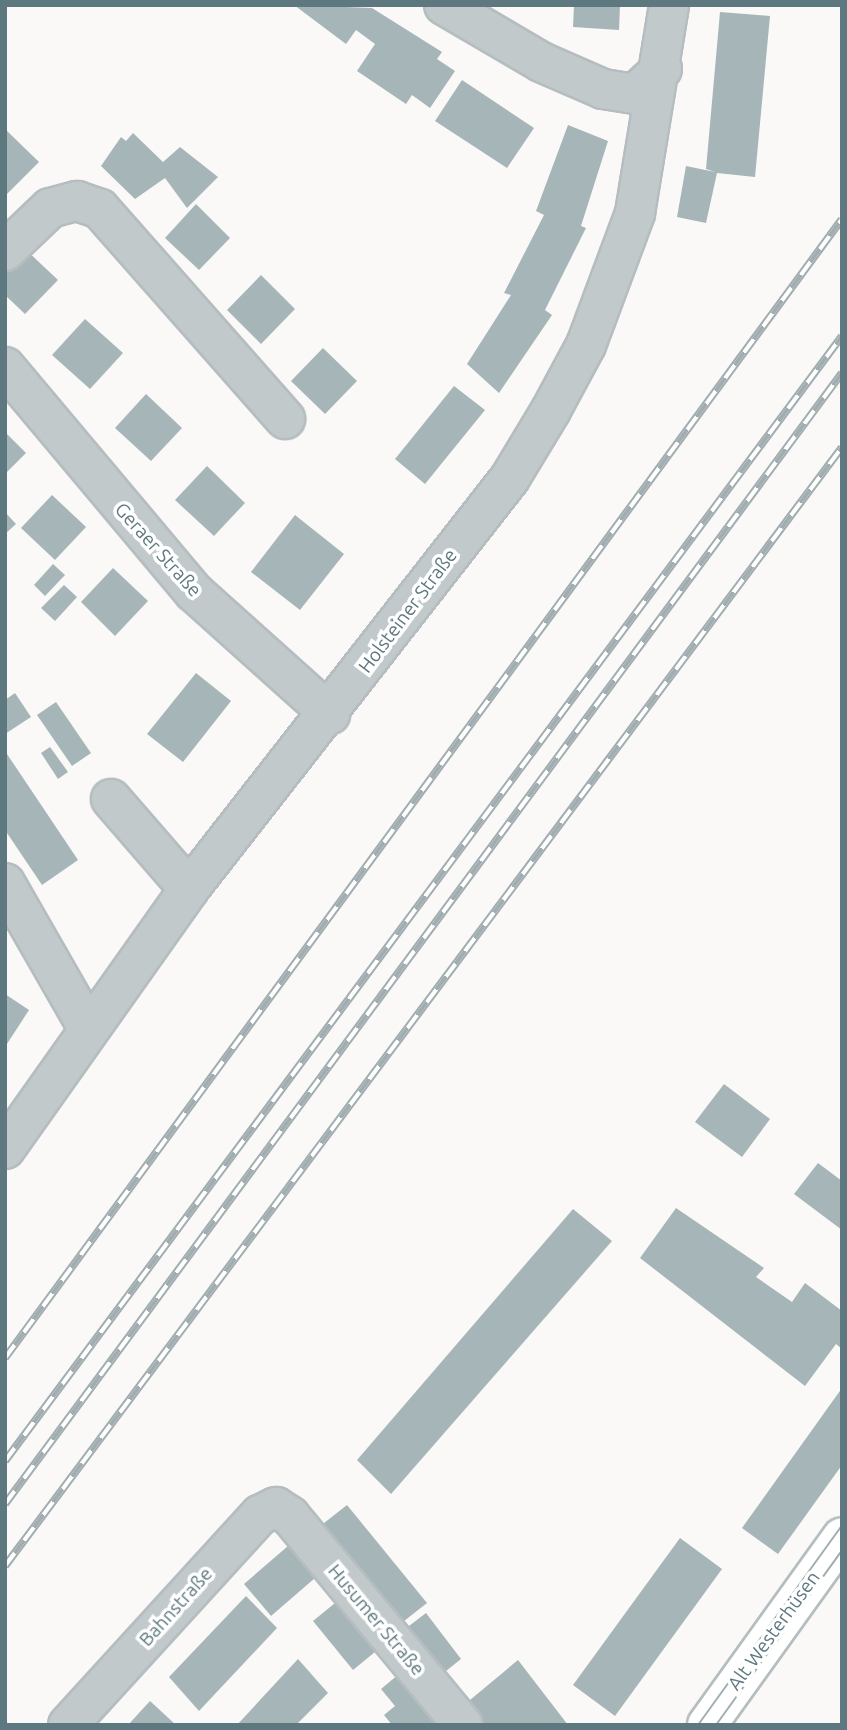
<!DOCTYPE html>
<html>
<head>
<meta charset="utf-8">
<style>
	body { margin:0 }
	#map { position:relative; width:847px; height:1730px; overflow:hidden; background:#faf9f7; font-family:Ubuntu,sans-serif }
	div>[style] { position:absolute }
	.building>* { inset:0; background:#a6b5b8 }
	.roads { filter:drop-shadow(2px 0 #b5bdc0) drop-shadow(-2px 0 #b5bdc0) drop-shadow(0 2px #b5bdc0) drop-shadow(0 -2px #b5bdc0) }
	.minor>* { height:38px; margin:-19px; padding:0 19px; transform-origin:19px; border-radius:19px; background:#c2c9cb }
	.major>* { height:38px; margin:-19px; padding:0 19px; transform-origin:19px; border-radius:19px; background:#fff }
	.tram>* { height:2px; margin:-1px; padding:0 1px; transform-origin:1px; border-radius:1px; background:#a1adb0 }
	.rail>* { height:8px; margin-top:-4px; transform-origin:0; background:repeating-linear-gradient(90deg,#fff 0 16px,#a1adb0 0 32px); box-sizing:border-box; border-block:2px solid #a1adb0 }
	span { translate:-50% -50%; white-space:nowrap; text-align:center; line-height:1.15; -webkit-text-stroke:7px #fff; paint-order:stroke }
	.street-label { font-size:19px; color:#5e787f }
	.frame { position:absolute; inset:0; border:7px solid #5e787f; pointer-events:none }
</style>
</head>
<body>
<div id="map">
	<div class="building">
		<div style="clip-path:polygon(294px 5px,372px 8px,442px 52px,437px 59px,455px 71px,430px 108px,412px 95px,406px 104px,357px 71px,375px 44px,356px 30px,346px 44px)"></div>
		<div style="clip-path:polygon(574px 5px,620px 5px,619px 30px,573px 27px)"></div>
		<div style="clip-path:polygon(720px 12px,770px 16px,755px 177px,717px 173px,706px 223px,677px 217px,686px 166px,715px 172px,706px 169px)"></div>
		<div style="clip-path:polygon(462px 80px,534px 128px,507px 168px,435px 121px)"></div>
		<div style="clip-path:polygon(568px 125px,608px 141px,581px 226px,586px 228px,545px 310px,552px 315px,499px 393px,467px 364px,511px 295px,504px 293px,544px 215px,536px 211px)"></div>
		<div style="clip-path:polygon(5px 129px,39px 162px,5px 196px)"></div>
		<div style="clip-path:polygon(133px 133px,163px 162px,180px 147px,218px 177px,187px 208px,165px 178px,135px 199px,101px 166px,121px 137px,126px 141px)"></div>
		<div style="clip-path:polygon(196px 204px,230px 238px,199px 270px,165px 238px)"></div>
		<div style="clip-path:polygon(23px 247px,58px 280px,25px 314px,5px 295px,5px 266px)"></div>
		<div style="clip-path:polygon(261px 275px,295px 309px,261px 344px,227px 310px)"></div>
		<div style="clip-path:polygon(85px 319px,123px 353px,90px 389px,52px 355px)"></div>
		<div style="clip-path:polygon(323px 348px,357px 381px,325px 414px,291px 381px)"></div>
		<div style="clip-path:polygon(454px 386px,485px 410px,425px 484px,395px 459px)"></div>
		<div style="clip-path:polygon(146px 394px,182px 428px,151px 461px,115px 428px)"></div>
		<div style="clip-path:polygon(5px 432px,26px 453px,5px 474px)"></div>
		<div style="clip-path:polygon(207px 466px,245px 503px,214px 536px,175px 500px)"></div>
		<div style="clip-path:polygon(52px 495px,86px 527px,55px 560px,21px 528px)"></div>
		<div style="clip-path:polygon(5px 512px,16px 524px,5px 534px)"></div>
		<div style="clip-path:polygon(295px 515px,344px 554px,300px 610px,251px 572px)"></div>
		<div style="clip-path:polygon(53px 564px,65px 575px,45px 596px,34px 585px)"></div>
		<div style="clip-path:polygon(113px 568px,148px 601px,115px 636px,81px 602px)"></div>
		<div style="clip-path:polygon(64px 585px,77px 597px,55px 621px,41px 608px)"></div>
		<div style="clip-path:polygon(196px 673px,231px 701px,183px 762px,147px 734px)"></div>
		<div style="clip-path:polygon(15px 693px,31px 717px,5px 734px,5px 700px)"></div>
		<div style="clip-path:polygon(56px 702px,91px 753px,72px 766px,37px 715px)"></div>
		<div style="clip-path:polygon(50px 747px,68px 772px,58px 779px,41px 753px)"></div>
		<div style="clip-path:polygon(5px 751px,78px 860px,42px 885px,5px 830px)"></div>
		<div style="clip-path:polygon(5px 994px,29px 1010px,5px 1047px)"></div>
		<div style="clip-path:polygon(724px 1084px,770px 1119px,742px 1157px,695px 1122px)"></div>
		<div style="clip-path:polygon(818px 1163px,842px 1181px,842px 1230px,794px 1194px)"></div>
		<div style="clip-path:polygon(676px 1208px,764px 1268px,756px 1277px,792px 1302px,805px 1283px,842px 1311px,842px 1349px,836px 1344px,805px 1386px,640px 1258px)"></div>
		<div style="clip-path:polygon(573px 1209px,612px 1241px,391px 1494px,357px 1460px)"></div>
		<div style="clip-path:polygon(842px 1388px,842px 1465px,778px 1554px,742px 1528px)"></div>
		<div style="clip-path:polygon(347px 1505px,427px 1603px,399px 1625px,319px 1527px)"></div>
		<div style="clip-path:polygon(680px 1538px,722px 1569px,615px 1716px,573px 1685px)"></div>
		<div style="clip-path:polygon(288px 1546px,315px 1578px,271px 1616px,244px 1584px)"></div>
		<div style="clip-path:polygon(246px 1596px,277px 1628px,199px 1711px,169px 1677px)"></div>
		<div style="clip-path:polygon(335px 1603px,375px 1652px,353px 1670px,313px 1621px)"></div>
		<div style="clip-path:polygon(426px 1613px,461px 1659px,441px 1675px,405px 1629px)"></div>
		<div style="clip-path:polygon(298px 1659px,328px 1693px,296px 1725px,237px 1725px)"></div>
		<div style="clip-path:polygon(518px 1660px,568px 1725px,480px 1725px,464px 1705px)"></div>
		<div style="clip-path:polygon(399px 1674px,439px 1725px,392px 1725px,384px 1715px,395px 1706px,381px 1689px)"></div>
		<div style="clip-path:polygon(150px 1701px,176px 1725px,128px 1725px)"></div>
	</div>
	<div class="roads">
		<div class="minor">
			<div style="left:444px;top:5px;width:113px;rotate:30.4deg"></div>
			<div style="left:541px;top:62px;width:68px;rotate:23.5deg"></div>
			<div style="left:603px;top:89px;width:32px;rotate:9deg"></div>
			<div style="left:635px;top:94px;width:37px;rotate:-43deg"></div>
			<div style="left:5px;top:251px;width:62px;rotate:-43.7deg"></div>
			<div style="left:50px;top:208px;width:28px;rotate:-15deg"></div>
			<div style="left:77px;top:201px;width:24px;rotate:19deg"></div>
			<div style="left:100px;top:209px;width:280px;rotate:48.6deg"></div>
			<div style="left:5px;top:367px;width:294px;rotate:50deg"></div>
			<div style="left:194px;top:592px;width:183px;rotate:41.9deg"></div>
			<div style="left:111px;top:799px;width:119px;rotate:49.1deg"></div>
			<div style="left:5px;top:883px;width:167px;rotate:60.2deg"></div>
			<div style="left:5px;top:1149px;width:319px;rotate:-54.7deg"></div>
			<div style="left:189px;top:889px;width:521px;rotate:-52.01deg"></div>
			<div style="left:510px;top:478px;width:79px;rotate:-58.9deg"></div>
			<div style="left:551px;top:410px;width:74px;rotate:-61.7deg"></div>
			<div style="left:586px;top:345px;width:141px;rotate:-69.6deg"></div>
			<div style="left:635px;top:213px;width:211px;rotate:-80.7deg"></div>
			<div style="left:68px;top:1725px;width:285px;rotate:-47.6deg"></div>
			<div style="left:260px;top:1515px;width:18px;rotate:-27deg"></div>
			<div style="left:276px;top:1507px;width:17px;rotate:33deg"></div>
			<div style="left:290px;top:1516px;width:271px;rotate:50.4deg"></div>
		</div>
		<div class="major">
			<div style="left:707px;top:1725px;width:231px;rotate:-54.3deg"></div>
		</div>
	</div>
	<div class="tram">
		<div style="left:698px;top:1725px;width:246px;rotate:-54.2deg"></div>
		<div style="left:716px;top:1725px;width:216px;rotate:-54.2deg"></div>
	</div>
	<div class="rail">
		<div style="left:5px;top:1358px;width:1413px;rotate:-53.69deg"></div>
		<div style="left:5px;top:1461px;width:1402px;rotate:-53.35deg"></div>
		<div style="left:5px;top:1504px;width:1407px;rotate:-53.5deg"></div>
		<div style="left:5px;top:1566px;width:1397px;rotate:-53.2deg"></div>
	</div>
	<div class="street-label">
		<span style="left:158px;top:550px;rotate:48deg">Geraer Straße</span>
		<span style="left:408px;top:611px;rotate:-53deg">Holsteiner Straße</span>
		<span style="left:176px;top:1607px;rotate:-48deg">Bahnstraße</span>
		<span style="left:376px;top:1620px;rotate:50deg">Husumer Straße</span>
		<span style="left:774px;top:1631px;rotate:-54deg">Alt Westerhüsen</span>
	</div>
	<div class="frame"></div>
</div>
</body>
</html>
